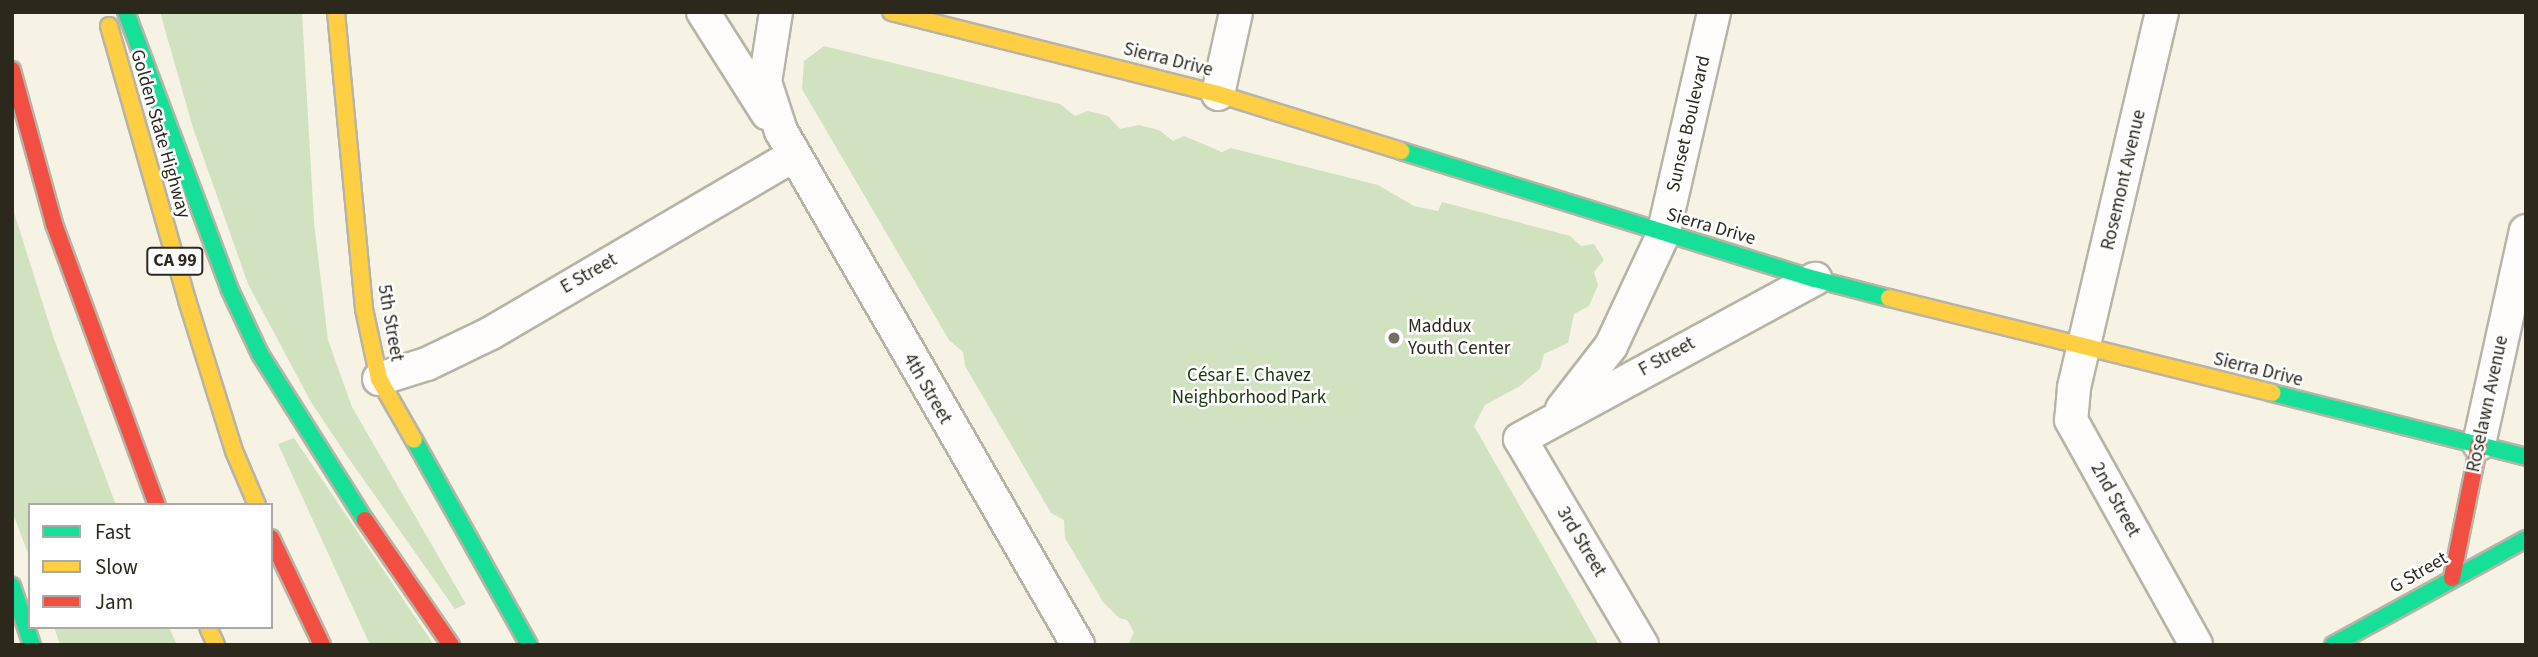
<!DOCTYPE html>
<html>
<head>
<meta charset="utf-8">
<style>
	body { margin:0 }
	#map { position:relative; width:2538px; height:657px; overflow:hidden; background:#f6f3e4; font-family:"Source Sans 3",sans-serif }
	div>[style] { position:absolute }
	.green>* { inset:0; background:#d1e2c1 }
	.roads { filter:drop-shadow(2px 0 #b7b4a7) drop-shadow(-2px 0 #b7b4a7) drop-shadow(0 2px #b7b4a7) drop-shadow(0 -2px #b7b4a7) }
	.street>* { height:32px; margin:-16px; padding:0 16px; transform-origin:16px; border-radius:16px; background:#fefdfb }
	.fast>* { height:16px; margin:-8px; padding:0 8px; transform-origin:8px; border-radius:8px; background:#16e098 }
	.slow>* { height:16px; margin:-8px; padding:0 8px; transform-origin:8px; border-radius:8px; background:#ffcf43 }
	.jam>* { height:16px; margin:-8px; padding:0 8px; transform-origin:8px; border-radius:8px; background:#f24e42 }
	.dots>* { width:19px; height:19px; translate:-50% -50%; box-sizing:border-box; border:4px solid #fff; border-radius:50% }
	span { translate:-50% -50%; white-space:nowrap; text-align:center; line-height:1.15; -webkit-text-stroke:5px #fff; paint-order:stroke }
	.shield-label span { padding:2px 5px; background:#fff; border:2px solid; border-radius:5px; -webkit-text-stroke-width:0 }
	.shield-label { font-size:18px; color:#2c291c; font-weight:700 }
	.street-label { font-size:19px; color:#2c291c }
	.poi-label { font-size:19px; color:#2c291c }
	.left { translate:0 -50%; text-align:left }
	.park-label { font-size:19px; color:#1a350b }
	.frame { position:absolute; inset:0; border:14px solid #2c291c; pointer-events:none }
	.legend { position:absolute; left:28px; top:503px; width:245px; height:126px; box-sizing:border-box; background:#fff; border:2px solid #aba9a4; margin:0; padding:9px 12px; list-style:none; font-size:21px; color:#2c291c }
	.legend li { display:flex; align-items:center; gap:14px; height:35px }
	.legend b { width:35px; border:2px solid #aba9a4 }
</style>
</head>
<body>
<div id="map">
	<div class="green">
		<div style="clip-path:polygon(160px 12px,302px 12px,314px 222px,328px 340px,352px 407px,466px 604px,455px 609px,347px 456px,311px 402px,248px 284px,193px 128px)"></div>
		<div style="clip-path:polygon(824px 46px,1060px 104px,1075px 116px,1088px 111px,1108px 116px,1120px 129px,1139px 125px,1159px 130px,1173px 141px,1184px 136px,1222px 152px,1231px 148px,1378px 185px,1414px 206px,1438px 211px,1442px 202px,1570px 236px,1581px 246px,1594px 244px,1604px 260px,1594px 272px,1598px 285px,1589px 306px,1574px 314px,1568px 343px,1544px 354px,1540px 369px,1520px 386px,1485px 405px,1474px 426px,1599px 645px,1128px 645px,1134px 632px,1127px 620px,1119px 618px,1103px 602px,1065px 538px,1064px 520px,1051px 513px,965px 366px,963px 352px,949px 340px,802px 89px,804px 61px)"></div>
		<div style="clip-path:polygon(12px 206px,54px 339px,116px 505px,30px 505px,30px 559px,12px 511px)"></div>
		<div style="clip-path:polygon(294px 438px,434px 645px,370px 645px,278px 444px)"></div>
		<div style="clip-path:polygon(54px 627px,169px 627px,177px 645px,60px 645px)"></div>
	</div>
	<div class="roads">
		<div class="street">
			<div style="left:703px;top:12px;width:120px;rotate:57.6deg"></div>
			<div style="left:776px;top:12px;width:71px;rotate:98.9deg"></div>
			<div style="left:765px;top:82px;width:52px;rotate:71.9deg"></div>
			<div style="left:781px;top:131px;width:594px;rotate:59.98deg"></div>
			<div style="left:2162px;top:12px;width:386px;rotate:103.2deg"></div>
			<div style="left:2074px;top:388px;width:32px;rotate:95deg"></div>
			<div style="left:2071px;top:420px;width:257px;rotate:60.9deg"></div>
			<div style="left:1218px;top:94px;width:84px;rotate:-77.6deg"></div>
			<div style="left:379px;top:379px;width:50px;rotate:-17.4deg"></div>
			<div style="left:427px;top:364px;width:71px;rotate:-25.8deg"></div>
			<div style="left:491px;top:333px;width:350px;rotate:-30.4deg"></div>
			<div style="left:1562px;top:409px;width:80px;rotate:-52.1deg"></div>
			<div style="left:1611px;top:346px;width:123px;rotate:-64.9deg"></div>
			<div style="left:1663px;top:235px;width:229px;rotate:-77.1deg"></div>
			<div style="left:2479px;top:444px;width:218px;rotate:-77.6deg"></div>
			<div style="left:1642px;top:645px;width:239px;rotate:-120.6deg"></div>
			<div style="left:1520px;top:439px;width:336px;rotate:-28.5deg"></div>
		</div>
		<div class="fast">
			<div style="left:126px;top:12px;width:295px;rotate:69.5deg"></div>
			<div style="left:229px;top:288px;width:73px;rotate:64.8deg"></div>
			<div style="left:260px;top:354px;width:196px;rotate:57.7deg"></div>
			<div style="left:1401px;top:151px;width:433px;rotate:17.2deg"></div>
			<div style="left:1815px;top:279px;width:76px;rotate:14.4deg"></div>
			<div style="left:2272px;top:393px;width:262px;rotate:14.1deg"></div>
			<div style="left:414px;top:440px;width:235px;rotate:60.7deg"></div>
			<div style="left:12px;top:586px;width:62px;rotate:71.3deg"></div>
			<div style="left:2333px;top:645px;width:220px;rotate:-28.8deg"></div>
		</div>
		<div class="slow">
			<div style="left:336px;top:12px;width:298px;rotate:84.6deg"></div>
			<div style="left:364px;top:309px;width:72px;rotate:77.9deg"></div>
			<div style="left:379px;top:379px;width:70px;rotate:60.2deg"></div>
			<div style="left:891px;top:12px;width:337px;rotate:14.1deg"></div>
			<div style="left:1218px;top:94px;width:192px;rotate:17.3deg"></div>
			<div style="left:109px;top:26px;width:285px;rotate:74.1deg"></div>
			<div style="left:187px;top:300px;width:158px;rotate:72.7deg"></div>
			<div style="left:234px;top:451px;width:59px;rotate:66.9deg"></div>
			<div style="left:1889px;top:298px;width:395px;rotate:13.9deg"></div>
			<div style="left:208px;top:627px;width:20px;rotate:66deg"></div>
		</div>
		<div class="jam">
			<div style="left:12px;top:70px;width:160px;rotate:74.7deg"></div>
			<div style="left:54px;top:224px;width:299px;rotate:69.9deg"></div>
			<div style="left:365px;top:520px;width:152px;rotate:55.5deg"></div>
			<div style="left:271px;top:538px;width:119px;rotate:64.5deg"></div>
			<div style="left:2452px;top:578px;width:137px;rotate:-78.6deg"></div>
		</div>
	</div>
	<div class="dots">
		<div style="left:1394px;top:338px;background:#737062"></div>
	</div>
	<div class="shield-label">
		<span style="left:175px;top:261px">CA 99</span>
	</div>
	<div class="street-label">
		<span style="left:1168px;top:60px;rotate:14deg">Sierra Drive</span>
		<span style="left:1689px;top:124px;rotate:-77deg">Sunset Boulevard</span>
		<span style="left:160px;top:134px;rotate:74deg">Golden State Highway</span>
		<span style="left:2124px;top:180px;rotate:-77deg">Rosemont Avenue</span>
		<span style="left:1711px;top:227px;rotate:16deg">Sierra Drive</span>
		<span style="left:589px;top:274px;rotate:-30deg">E Street</span>
		<span style="left:390px;top:323px;rotate:80deg">5th Street</span>
		<span style="left:1667px;top:357px;rotate:-29deg">F Street</span>
		<span style="left:2258px;top:370px;rotate:14deg">Sierra Drive</span>
		<span style="left:927px;top:389px;rotate:60deg">4th Street</span>
		<span style="left:2488px;top:404px;rotate:-78deg">Roselawn Avenue</span>
		<span style="left:2115px;top:500px;rotate:61deg">2nd Street</span>
		<span style="left:1581px;top:542px;rotate:59deg">3rd Street</span>
		<span style="left:2419px;top:573px;rotate:-30deg">G Street</span>
	</div>
	<div class="poi-label">
		<span class="left" style="left:1408px;top:338px">Maddux<br>Youth Center</span>
	</div>
	<div class="park-label">
		<span style="left:1249px;top:387px">César E. Chavez<br>Neighborhood Park</span>
	</div>
	<div class="frame"></div>
	<ul class="legend">
	<li><b style="height:9px;background:#16e098"></b>Fast</li>
	<li><b style="height:9px;background:#ffcf43"></b>Slow</li>
	<li><b style="height:9px;background:#f24e42"></b>Jam</li>
	</ul>
</div>
</body>
</html>
